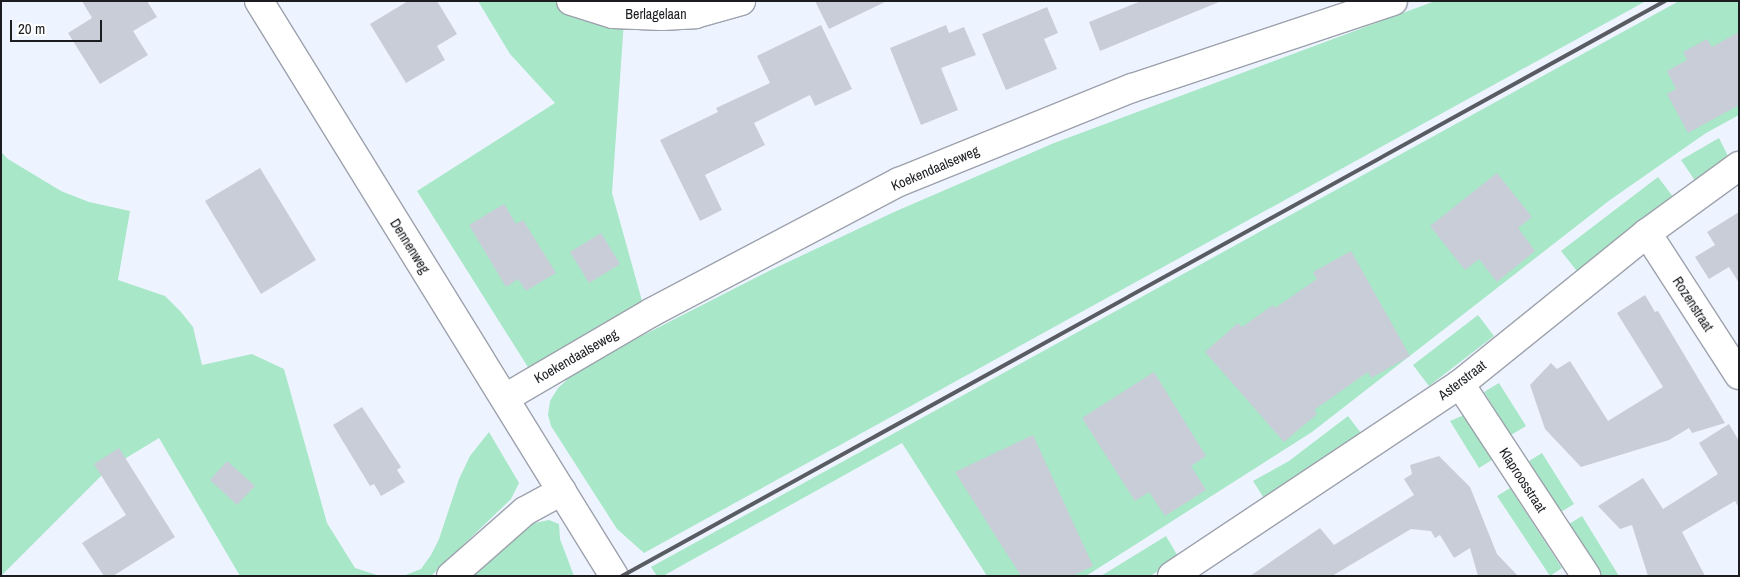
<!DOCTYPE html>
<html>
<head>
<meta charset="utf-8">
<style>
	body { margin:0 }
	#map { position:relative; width:1740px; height:577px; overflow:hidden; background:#eef4ff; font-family:"Archivo Narrow",sans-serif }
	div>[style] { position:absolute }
	.green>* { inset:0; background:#a8e7c7 }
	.building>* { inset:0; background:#c8cdd8 }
	.roads { filter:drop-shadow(1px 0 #9da2ad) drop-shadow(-1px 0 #9da2ad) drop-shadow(0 1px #9da2ad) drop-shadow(0 -1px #9da2ad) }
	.street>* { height:28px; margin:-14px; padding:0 14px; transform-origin:14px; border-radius:14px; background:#fff }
	.rail>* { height:4px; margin:-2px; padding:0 2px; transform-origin:2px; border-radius:2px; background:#595c62 }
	span { translate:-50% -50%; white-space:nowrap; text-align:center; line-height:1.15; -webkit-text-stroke:5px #fff; paint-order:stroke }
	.street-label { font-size:14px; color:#1b1d21 }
	.frame { position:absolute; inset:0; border:2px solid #1b1d21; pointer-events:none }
	.scale { position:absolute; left:10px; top:20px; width:92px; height:22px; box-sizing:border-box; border:2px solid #1b1d21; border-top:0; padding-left:6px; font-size:15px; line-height:18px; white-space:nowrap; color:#1b1d21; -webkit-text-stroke:4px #fff; paint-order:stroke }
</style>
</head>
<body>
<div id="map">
	<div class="green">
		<div style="clip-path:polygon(478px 1px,560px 1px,624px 21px,612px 193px,644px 308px,531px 372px,417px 191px,555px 103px,510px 54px)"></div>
		<div style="clip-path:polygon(1435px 1px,1646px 1px,644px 553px,617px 529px,551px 426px,548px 415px,550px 401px,558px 388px,567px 380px,565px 375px,769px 271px,894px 212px,1054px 143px)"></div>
		<div style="clip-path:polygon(1679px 1px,1739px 1px,1739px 115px,1706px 133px,1610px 200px,1312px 432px,1086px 576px,987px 576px,902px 443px,663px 576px,657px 576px,651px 567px)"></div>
		<div style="clip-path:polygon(1719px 138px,1730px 160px,1696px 182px,1681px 160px)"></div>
		<div style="clip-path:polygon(1px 152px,8px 159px,61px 191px,89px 202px,130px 211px,118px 280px,165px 296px,181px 312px,193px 327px,202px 365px,252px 354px,284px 369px,327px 523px,355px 568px,380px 576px,240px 576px,159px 438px,108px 469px,1px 576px)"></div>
		<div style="clip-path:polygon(1658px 177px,1674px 198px,1577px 271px,1561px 251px)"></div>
		<div style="clip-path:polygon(1478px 315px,1494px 336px,1429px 386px,1413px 365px)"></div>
		<div style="clip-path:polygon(1499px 383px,1526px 426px,1511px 435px,1484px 392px)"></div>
		<div style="clip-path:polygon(1464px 415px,1492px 460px,1479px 468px,1450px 421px)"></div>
		<div style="clip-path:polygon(1348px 416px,1364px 437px,1267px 503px,1253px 481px,1289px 461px)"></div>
		<div style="clip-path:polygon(489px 432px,519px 483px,511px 499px,431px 576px,403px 576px,421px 569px,431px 555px,439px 539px,459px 479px,470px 456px)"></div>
		<div style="clip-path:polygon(1542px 453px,1574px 504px,1561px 512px,1529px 461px)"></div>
		<div style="clip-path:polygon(1510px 488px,1562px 568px,1550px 576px,1497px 496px)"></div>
		<div style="clip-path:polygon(1582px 516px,1619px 576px,1602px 576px,1569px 524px)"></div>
		<div style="clip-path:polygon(549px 520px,559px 524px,560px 539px,574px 576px,463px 576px,520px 526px)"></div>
		<div style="clip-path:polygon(1166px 536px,1179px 558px,1150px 576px,1101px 576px)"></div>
	</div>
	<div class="building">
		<div style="clip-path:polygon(82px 1px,147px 1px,157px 17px,133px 31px,148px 55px,100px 84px,68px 33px,92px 18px)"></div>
		<div style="clip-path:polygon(408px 1px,437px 1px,457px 34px,437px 46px,445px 60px,406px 83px,370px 24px)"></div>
		<div style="clip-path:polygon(815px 1px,887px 1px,829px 29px)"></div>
		<div style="clip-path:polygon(1141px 1px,1219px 1px,1219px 2px,1100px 51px,1089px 22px)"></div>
		<div style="clip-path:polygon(1047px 7px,1058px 33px,1044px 39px,1057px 69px,1006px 90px,982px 34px)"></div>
		<div style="clip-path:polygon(821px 25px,852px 89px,815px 106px,810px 95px,754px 123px,765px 145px,705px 175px,722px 210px,700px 221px,660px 140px,718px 112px,716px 108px,770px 83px,757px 56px)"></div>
		<div style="clip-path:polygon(946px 25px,949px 33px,964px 27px,976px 55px,941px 68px,958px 110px,921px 125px,890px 48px)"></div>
		<div style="clip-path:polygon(1739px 32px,1739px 105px,1688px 133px,1667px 94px,1676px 89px,1667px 71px,1687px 60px,1683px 52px,1707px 39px,1712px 47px)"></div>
		<div style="clip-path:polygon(260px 168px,316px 260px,261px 294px,205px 201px)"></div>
		<div style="clip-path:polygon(1497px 173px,1532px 217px,1518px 228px,1535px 251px,1497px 282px,1479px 259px,1465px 270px,1430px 226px)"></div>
		<div style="clip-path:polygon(504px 204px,516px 224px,523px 220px,556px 273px,526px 291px,518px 279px,506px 287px,469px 225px)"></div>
		<div style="clip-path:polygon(1739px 212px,1739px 283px,1729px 267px,1709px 279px,1695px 257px,1715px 245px,1707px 232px)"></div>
		<div style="clip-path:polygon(601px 233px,620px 264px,589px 283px,570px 252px)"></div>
		<div style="clip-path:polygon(1351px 251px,1410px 356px,1371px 378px,1368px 372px,1314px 410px,1317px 414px,1284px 442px,1205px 352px,1238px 323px,1242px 327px,1273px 305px,1275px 308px,1317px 279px,1313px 272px)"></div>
		<div style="clip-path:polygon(1645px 295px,1655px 312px,1658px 311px,1725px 423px,1692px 433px,1689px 428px,1669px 440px,1581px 467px,1545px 429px,1530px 385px,1551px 363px,1557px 369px,1570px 361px,1608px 421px,1663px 387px,1617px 313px)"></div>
		<div style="clip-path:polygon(1154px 372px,1206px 456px,1191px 466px,1206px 490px,1165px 516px,1149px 492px,1135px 501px,1082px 418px)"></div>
		<div style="clip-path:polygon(362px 407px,401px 467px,397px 470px,405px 482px,381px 496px,374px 484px,370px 486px,333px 425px)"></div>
		<div style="clip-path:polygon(1729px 424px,1739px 441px,1739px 508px,1735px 501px,1682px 532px,1705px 576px,1648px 576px,1632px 525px,1620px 529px,1598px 506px,1643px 478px,1663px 509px,1718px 474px,1699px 443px)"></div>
		<div style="clip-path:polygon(1033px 435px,1093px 566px,1072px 576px,1021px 576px,955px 472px)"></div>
		<div style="clip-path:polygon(119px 448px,175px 537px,113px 576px,104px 576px,82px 543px,126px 515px,94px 464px)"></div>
		<div style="clip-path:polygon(1439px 456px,1470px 487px,1497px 554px,1518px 576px,1478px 576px,1470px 548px,1454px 558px,1440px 535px,1435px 538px,1431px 531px,1411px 529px,1332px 576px,1250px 576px,1320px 528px,1334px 545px,1414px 495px,1404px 479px,1412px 474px,1410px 465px)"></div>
		<div style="clip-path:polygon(227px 461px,255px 486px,237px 505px,210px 480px)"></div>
	</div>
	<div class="roads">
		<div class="street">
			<div style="left:259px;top:1px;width:676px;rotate:58.31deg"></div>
			<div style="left:571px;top:1px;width:44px;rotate:17.2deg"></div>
			<div style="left:613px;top:14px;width:49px;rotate:2.3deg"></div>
			<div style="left:662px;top:16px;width:33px;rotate:-3deg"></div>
			<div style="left:695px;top:14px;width:48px;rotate:-15.8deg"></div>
			<div style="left:1647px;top:233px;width:169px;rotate:57.1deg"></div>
			<div style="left:1460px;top:384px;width:230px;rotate:56.7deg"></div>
			<div style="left:505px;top:398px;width:170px;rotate:-30.3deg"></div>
			<div style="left:652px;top:312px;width:279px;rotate:-27.8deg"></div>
			<div style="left:899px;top:182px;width:251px;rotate:-22deg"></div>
			<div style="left:1132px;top:88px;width:275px;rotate:-18.4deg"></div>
			<div style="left:451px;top:576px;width:98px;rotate:-41.3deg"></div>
			<div style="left:525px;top:511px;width:42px;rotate:-28.4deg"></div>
			<div style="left:1172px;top:576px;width:346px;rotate:-33.7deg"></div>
			<div style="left:1460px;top:384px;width:240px;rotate:-38.9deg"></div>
			<div style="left:1647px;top:233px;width:114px;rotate:-36.1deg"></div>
		</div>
	</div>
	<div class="rail">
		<div style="left:622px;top:576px;width:1191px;rotate:-28.87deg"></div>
	</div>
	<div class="street-label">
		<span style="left:656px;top:14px">Berlagelaan</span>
		<span style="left:935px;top:168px;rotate:-23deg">Koekendaalseweg</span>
		<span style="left:410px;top:246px;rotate:58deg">Dennenweg</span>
		<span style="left:1693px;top:304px;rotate:57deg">Rozenstraat</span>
		<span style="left:576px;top:356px;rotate:-30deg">Koekendaalseweg</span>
		<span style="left:1462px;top:380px;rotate:-37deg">Asterstraat</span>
		<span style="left:1523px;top:480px;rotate:57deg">Klaproosstraat</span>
	</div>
	<div class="frame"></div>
	<div class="scale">20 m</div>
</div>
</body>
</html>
